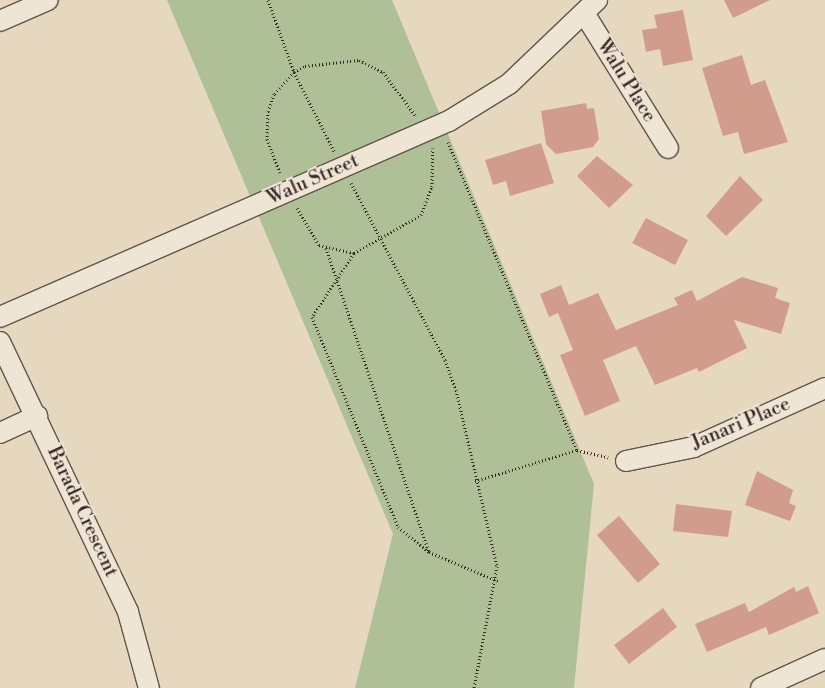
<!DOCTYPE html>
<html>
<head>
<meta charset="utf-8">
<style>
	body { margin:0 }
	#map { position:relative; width:825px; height:688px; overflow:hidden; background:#e6d7bf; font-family:"Libre Bodoni",serif }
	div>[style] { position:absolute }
	.green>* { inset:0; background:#afbf96 }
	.building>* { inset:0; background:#d29c8d }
	.path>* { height:3px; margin-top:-1.5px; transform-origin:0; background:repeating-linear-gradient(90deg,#362824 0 1px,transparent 0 3.5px) }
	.roads { filter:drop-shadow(1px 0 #62544b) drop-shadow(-1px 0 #62544b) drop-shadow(0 1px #62544b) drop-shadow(0 -1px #62544b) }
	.street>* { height:20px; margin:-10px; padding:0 10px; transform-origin:10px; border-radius:10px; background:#efe5d5 }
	span { translate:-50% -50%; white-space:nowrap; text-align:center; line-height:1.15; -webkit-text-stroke:4px #efe5d5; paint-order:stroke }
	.street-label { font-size:19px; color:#362824 }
</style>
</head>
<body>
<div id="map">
	<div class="green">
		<div style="clip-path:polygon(167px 0,392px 0,594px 484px,574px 688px,355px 688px,393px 534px)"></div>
	</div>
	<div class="building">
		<div style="clip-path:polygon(724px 0,770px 0,733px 18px)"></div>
		<div style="clip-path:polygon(683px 10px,693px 60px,663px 66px,660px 49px,646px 52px,642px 30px,657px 28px,654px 15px)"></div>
		<div style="clip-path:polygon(742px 55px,751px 85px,765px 80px,788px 142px,744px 154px,738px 132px,723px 136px,702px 68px)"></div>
		<div style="clip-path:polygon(586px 103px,587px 109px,594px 108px,599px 139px,593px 147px,556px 154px,546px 144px,541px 111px)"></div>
		<div style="clip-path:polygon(541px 143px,554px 183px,510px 196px,506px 181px,493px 185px,485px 160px)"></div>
		<div style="clip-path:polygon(597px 156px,633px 185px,609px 208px,577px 176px)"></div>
		<div style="clip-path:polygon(740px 176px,763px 200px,726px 236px,706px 216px)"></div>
		<div style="clip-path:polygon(646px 218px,688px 240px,675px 265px,632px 243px)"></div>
		<div style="clip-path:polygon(742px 277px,778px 288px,775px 298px,790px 303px,781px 334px,734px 320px,747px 348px,699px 372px,697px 368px,655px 385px,636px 346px,603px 360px,620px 401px,585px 416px,560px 355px,573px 350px,558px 313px,549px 317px,540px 294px,561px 285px,569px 305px,598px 293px,616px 330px,678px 305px,674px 298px,692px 290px,697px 301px)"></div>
		<div style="clip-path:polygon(757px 471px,793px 490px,789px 503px,796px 506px,790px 521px,745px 505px)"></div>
		<div style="clip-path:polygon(676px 504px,732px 511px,728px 537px,673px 531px)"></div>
		<div style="clip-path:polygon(619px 516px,660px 564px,638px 583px,597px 535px)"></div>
		<div style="clip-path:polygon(808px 586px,819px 613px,769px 635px,766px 627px,707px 652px,695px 624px,745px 603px,749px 612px,794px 587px,796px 592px)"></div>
		<div style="clip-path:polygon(663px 608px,677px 627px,629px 664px,614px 645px)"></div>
	</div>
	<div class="path">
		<div style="left:268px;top:0;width:77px;rotate:70.1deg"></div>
		<div style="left:294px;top:72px;width:30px;rotate:132deg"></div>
		<div style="left:274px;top:94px;width:18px;rotate:109deg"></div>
		<div style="left:268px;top:111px;width:28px;rotate:92deg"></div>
		<div style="left:267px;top:139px;width:36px;rotate:69deg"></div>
		<div style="left:448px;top:142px;width:334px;rotate:67.3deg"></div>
		<div style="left:334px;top:151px;width:89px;rotate:-116.9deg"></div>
		<div style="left:294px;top:72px;width:13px;rotate:-29deg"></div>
		<div style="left:305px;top:66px;width:54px;rotate:-6.3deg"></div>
		<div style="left:359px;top:60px;width:27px;rotate:27deg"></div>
		<div style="left:383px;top:72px;width:54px;rotate:53.3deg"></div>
		<div style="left:351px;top:183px;width:200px;rotate:62deg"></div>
		<div style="left:445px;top:360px;width:32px;rotate:70deg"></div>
		<div style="left:456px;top:390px;width:181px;rotate:76.9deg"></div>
		<div style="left:497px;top:566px;width:124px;rotate:100.7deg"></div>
		<div style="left:297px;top:208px;width:43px;rotate:59.3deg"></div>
		<div style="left:319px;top:245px;width:36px;rotate:13deg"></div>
		<div style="left:354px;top:253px;width:77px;rotate:-29.6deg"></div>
		<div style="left:421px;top:215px;width:30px;rotate:-69deg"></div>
		<div style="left:432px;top:187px;width:39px;rotate:-89deg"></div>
		<div style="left:326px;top:248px;width:321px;rotate:71.3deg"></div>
		<div style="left:354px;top:253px;width:77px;rotate:123.3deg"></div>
		<div style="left:312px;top:317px;width:227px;rotate:67.7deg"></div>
		<div style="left:398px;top:527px;width:40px;rotate:39deg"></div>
		<div style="left:429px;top:552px;width:75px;rotate:22.8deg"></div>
		<div style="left:475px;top:481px;width:107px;rotate:-16.9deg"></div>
		<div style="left:577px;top:450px;width:32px;rotate:13deg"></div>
	</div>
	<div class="roads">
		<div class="street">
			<div style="left:584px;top:13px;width:159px;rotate:58.1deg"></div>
			<div style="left:0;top:21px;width:52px;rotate:-23.6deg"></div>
			<div style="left:0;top:317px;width:490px;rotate:-23.6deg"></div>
			<div style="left:449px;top:121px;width:70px;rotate:-31.7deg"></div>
			<div style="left:509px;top:84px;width:122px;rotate:-43.7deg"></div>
			<div style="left:0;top:342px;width:299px;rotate:64.6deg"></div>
			<div style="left:128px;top:612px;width:79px;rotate:74.6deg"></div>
			<div style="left:0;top:433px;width:41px;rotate:-24.7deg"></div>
			<div style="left:626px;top:461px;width:69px;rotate:-11.6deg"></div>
			<div style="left:694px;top:447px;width:144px;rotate:-24.2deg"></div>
			<div style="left:761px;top:688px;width:70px;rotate:-24.4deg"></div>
		</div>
	</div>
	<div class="street-label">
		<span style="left:626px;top:81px;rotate:58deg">Walu Place</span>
		<span style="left:313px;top:180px;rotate:-24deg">Walu Street</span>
		<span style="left:741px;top:424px;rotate:-23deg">Janari Place</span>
		<span style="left:82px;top:512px;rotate:65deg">Barada Crescent</span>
	</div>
</div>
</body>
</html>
